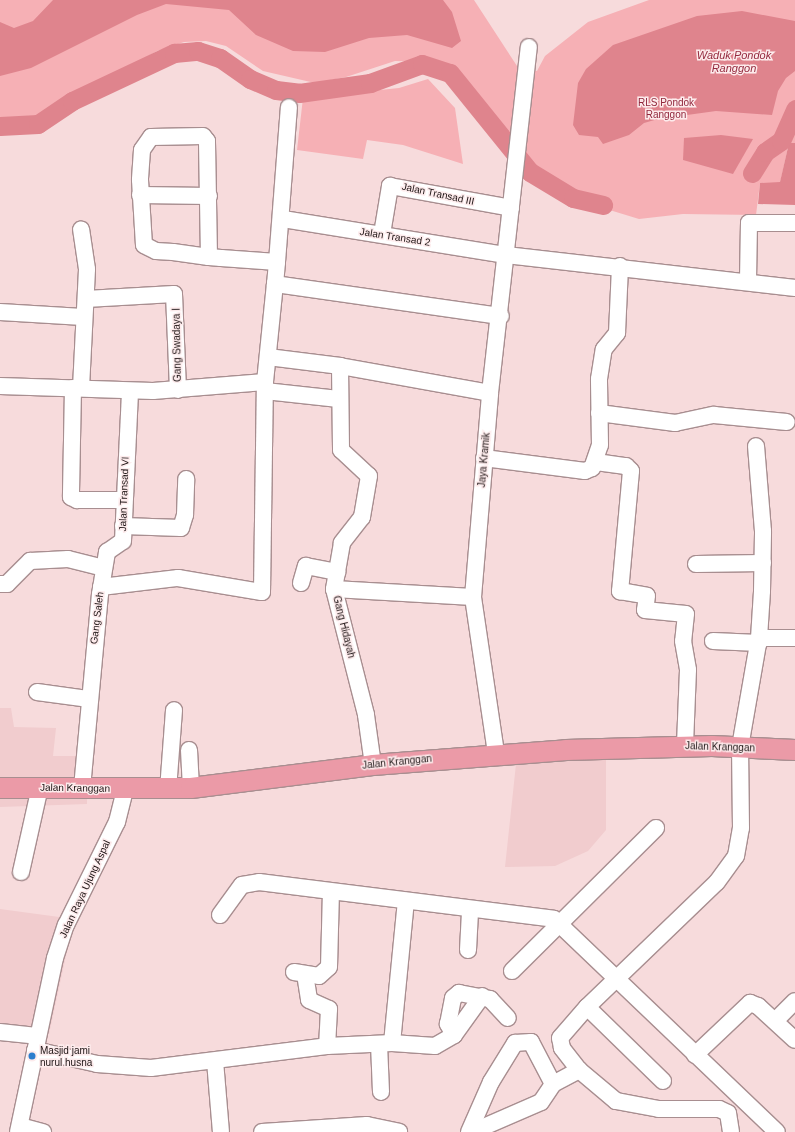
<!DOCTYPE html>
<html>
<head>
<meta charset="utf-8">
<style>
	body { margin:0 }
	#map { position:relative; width:795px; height:1132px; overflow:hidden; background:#f7dbdc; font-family:Arial,sans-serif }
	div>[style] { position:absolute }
	.built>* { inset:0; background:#f1ccce }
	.green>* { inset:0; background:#f6b0b5 }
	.water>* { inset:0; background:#df848d }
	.river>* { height:19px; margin:-9.5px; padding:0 9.5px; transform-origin:9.5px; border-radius:9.5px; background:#df848d }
	.roads { filter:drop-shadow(1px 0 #a88e90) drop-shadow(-1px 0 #a88e90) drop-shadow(0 1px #a88e90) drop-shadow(0 -1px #a88e90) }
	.minor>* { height:16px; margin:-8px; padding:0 8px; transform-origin:8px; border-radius:8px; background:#fff }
	.major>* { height:20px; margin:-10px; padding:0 10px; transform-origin:10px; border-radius:10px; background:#eb9aa7 }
	.dots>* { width:11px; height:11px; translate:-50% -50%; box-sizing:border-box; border:2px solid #fdebec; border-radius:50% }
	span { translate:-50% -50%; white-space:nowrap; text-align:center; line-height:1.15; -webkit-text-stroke:3px #fdebec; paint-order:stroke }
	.park-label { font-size:10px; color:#91263b }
	.street-label { font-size:10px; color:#1d1414 }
	.poi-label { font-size:10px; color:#1d1414 }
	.left { translate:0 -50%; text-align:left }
	.water-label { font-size:11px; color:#952b3f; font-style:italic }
</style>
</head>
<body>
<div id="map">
	<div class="built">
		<div style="clip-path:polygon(0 708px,11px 708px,14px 727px,56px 728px,53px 756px,87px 756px,87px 804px,0 807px)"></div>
		<div style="clip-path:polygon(606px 759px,606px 830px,588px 851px,555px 866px,505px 867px,516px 764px)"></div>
		<div style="clip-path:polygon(0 909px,74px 919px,49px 1034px,0 1032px)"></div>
	</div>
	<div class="green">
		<div style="clip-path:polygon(0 0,474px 0,517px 66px,537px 71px,545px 56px,588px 22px,649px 0,795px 0,795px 143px,789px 143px,780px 183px,760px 183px,756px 215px,683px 214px,639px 219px,603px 208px,603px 199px,567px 190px,534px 169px,451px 68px,439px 62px,395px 61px,346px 77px,315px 83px,263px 71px,226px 46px,206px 41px,184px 42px,157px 51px,40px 118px,0 121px)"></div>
		<div style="clip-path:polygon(428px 79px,455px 108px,463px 164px,403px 145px,367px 140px,363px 159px,297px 150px,303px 98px,399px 88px)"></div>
	</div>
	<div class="water">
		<div style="clip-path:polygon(53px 0,443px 0,452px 12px,461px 41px,452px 48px,407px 35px,369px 38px,325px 52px,293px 51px,256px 35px,229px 10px,166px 4px,137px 15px,31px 68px,0 76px,0 22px,14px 28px,33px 21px)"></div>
		<div style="clip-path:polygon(742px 11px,795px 21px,795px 71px,786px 78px,778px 91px,772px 115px,716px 111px,658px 119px,644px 123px,629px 135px,603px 144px,598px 137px,579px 135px,573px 125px,578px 83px,586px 69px,613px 45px,697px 16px)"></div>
		<div style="clip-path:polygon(721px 135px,753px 139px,733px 174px,683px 160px,684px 138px)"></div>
		<div style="clip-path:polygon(789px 143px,795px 143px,795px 205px,758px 204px,760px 183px,780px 182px)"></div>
	</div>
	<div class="river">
		<div style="left:0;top:126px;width:38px;rotate:-3deg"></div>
		<div style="left:38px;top:124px;width:41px;rotate:-34.1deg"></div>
		<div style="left:72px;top:101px;width:113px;rotate:-25.2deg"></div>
		<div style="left:174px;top:53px;width:24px;rotate:-5deg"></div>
		<div style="left:198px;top:51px;width:23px;rotate:18deg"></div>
		<div style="left:220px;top:58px;width:37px;rotate:35deg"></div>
		<div style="left:250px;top:79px;width:28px;rotate:23deg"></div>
		<div style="left:276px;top:90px;width:23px;rotate:7deg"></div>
		<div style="left:299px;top:93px;width:72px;rotate:-8deg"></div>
		<div style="left:370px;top:83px;width:55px;rotate:-20.1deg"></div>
		<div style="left:422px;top:64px;width:29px;rotate:18deg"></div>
		<div style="left:450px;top:73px;width:127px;rotate:51.1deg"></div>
		<div style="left:530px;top:172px;width:50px;rotate:31.2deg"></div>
		<div style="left:573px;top:198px;width:31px;rotate:13deg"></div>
		<div style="left:752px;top:173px;width:25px;rotate:-58deg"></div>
		<div style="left:765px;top:152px;width:19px;rotate:-35deg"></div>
		<div style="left:781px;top:141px;width:35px;rotate:-66deg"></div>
	</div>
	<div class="roads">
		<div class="minor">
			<div style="left:140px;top:195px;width:69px;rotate:0.8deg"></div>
			<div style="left:283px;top:219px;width:226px;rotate:9.2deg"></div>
			<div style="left:506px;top:255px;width:291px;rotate:6.5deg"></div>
			<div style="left:382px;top:234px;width:49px;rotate:-80.5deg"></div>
			<div style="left:390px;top:186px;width:123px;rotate:10.3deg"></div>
			<div style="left:209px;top:257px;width:116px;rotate:-91deg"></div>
			<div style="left:207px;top:141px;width:6px;rotate:-129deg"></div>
			<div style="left:203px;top:136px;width:52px;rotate:178.9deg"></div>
			<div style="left:151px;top:137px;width:16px;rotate:125deg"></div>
			<div style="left:142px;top:150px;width:30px;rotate:94deg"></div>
			<div style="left:140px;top:180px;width:65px;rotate:86.5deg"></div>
			<div style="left:144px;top:245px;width:13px;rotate:27deg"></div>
			<div style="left:156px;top:251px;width:17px;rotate:3deg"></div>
			<div style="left:173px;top:252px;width:36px;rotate:8deg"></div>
			<div style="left:209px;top:257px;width:12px;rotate:5deg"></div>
			<div style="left:221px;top:258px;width:56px;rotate:4.1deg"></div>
			<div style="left:277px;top:262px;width:22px;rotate:95deg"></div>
			<div style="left:277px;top:262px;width:155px;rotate:-85.6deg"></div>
			<div style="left:748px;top:280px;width:57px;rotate:-89deg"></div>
			<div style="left:749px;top:223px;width:46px"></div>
			<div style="left:86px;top:299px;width:88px;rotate:-3.3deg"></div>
			<div style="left:174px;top:294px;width:96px;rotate:87.6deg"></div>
			<div style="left:0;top:312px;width:83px;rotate:3.4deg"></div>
			<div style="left:268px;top:357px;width:73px;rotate:7.1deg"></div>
			<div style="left:340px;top:366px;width:152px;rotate:10.2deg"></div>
			<div style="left:340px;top:366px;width:84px;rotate:89.3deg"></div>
			<div style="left:341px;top:450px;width:38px;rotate:43deg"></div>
			<div style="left:369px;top:476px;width:42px;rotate:99.7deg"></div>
			<div style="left:362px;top:517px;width:33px;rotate:128deg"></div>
			<div style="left:342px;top:543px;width:47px;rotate:99.9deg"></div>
			<div style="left:334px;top:589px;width:130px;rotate:75.7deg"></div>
			<div style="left:366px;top:715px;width:50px;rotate:82deg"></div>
			<div style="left:0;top:386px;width:153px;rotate:1.9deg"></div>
			<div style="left:153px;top:391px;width:112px;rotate:-4.6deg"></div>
			<div style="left:265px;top:382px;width:99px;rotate:-84.2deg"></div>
			<div style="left:275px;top:284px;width:228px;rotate:8.1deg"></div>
			<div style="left:73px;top:388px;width:109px;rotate:91.1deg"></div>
			<div style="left:71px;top:497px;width:7px;rotate:27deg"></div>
			<div style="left:77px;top:500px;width:46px"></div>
			<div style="left:81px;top:388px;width:119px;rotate:-87.1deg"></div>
			<div style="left:87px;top:269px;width:40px;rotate:-98.5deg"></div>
			<div style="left:265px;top:391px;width:74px;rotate:6.2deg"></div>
			<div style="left:599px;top:413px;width:77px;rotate:7.5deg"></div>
			<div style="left:675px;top:423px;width:40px;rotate:-12deg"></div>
			<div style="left:714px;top:415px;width:73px;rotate:5.5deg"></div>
			<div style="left:484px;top:458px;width:102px;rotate:7.3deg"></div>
			<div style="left:585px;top:471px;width:8px;rotate:-23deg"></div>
			<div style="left:592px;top:468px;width:24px;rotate:-71deg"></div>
			<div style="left:600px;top:445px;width:66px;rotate:-90.9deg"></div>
			<div style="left:599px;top:379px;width:30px;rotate:-81deg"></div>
			<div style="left:604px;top:349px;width:21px;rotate:-51deg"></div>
			<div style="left:617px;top:333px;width:67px;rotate:-87.4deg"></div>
			<div style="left:596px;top:462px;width:30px;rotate:8deg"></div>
			<div style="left:626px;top:466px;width:7px;rotate:45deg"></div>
			<div style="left:631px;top:471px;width:121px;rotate:95.2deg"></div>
			<div style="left:620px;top:591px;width:27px;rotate:10deg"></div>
			<div style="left:647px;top:596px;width:14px;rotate:98deg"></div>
			<div style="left:645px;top:610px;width:41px;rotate:5.6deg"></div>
			<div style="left:686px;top:614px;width:27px;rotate:96deg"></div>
			<div style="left:683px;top:641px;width:29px;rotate:80deg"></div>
			<div style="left:688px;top:670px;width:76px;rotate:92.3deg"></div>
			<div style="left:123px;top:526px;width:58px;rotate:2deg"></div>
			<div style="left:181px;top:528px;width:14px;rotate:-73deg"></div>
			<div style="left:185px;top:515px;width:36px;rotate:-88deg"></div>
			<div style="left:696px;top:564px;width:67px;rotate:-0.9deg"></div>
			<div style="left:301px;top:583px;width:18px;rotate:-74deg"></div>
			<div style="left:306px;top:566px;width:32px;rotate:11deg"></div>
			<div style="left:0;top:584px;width:7px"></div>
			<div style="left:7px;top:584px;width:33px;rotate:-45deg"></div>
			<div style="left:30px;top:561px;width:38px;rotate:-3deg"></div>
			<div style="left:68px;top:559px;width:37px;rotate:14deg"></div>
			<div style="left:101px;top:587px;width:78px;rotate:-6.7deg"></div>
			<div style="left:178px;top:578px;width:85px;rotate:9.5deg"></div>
			<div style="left:262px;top:592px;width:210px;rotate:-89.2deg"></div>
			<div style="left:334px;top:589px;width:139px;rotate:3.3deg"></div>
			<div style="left:759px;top:638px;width:36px"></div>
			<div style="left:713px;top:641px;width:46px;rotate:2.5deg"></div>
			<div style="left:37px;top:692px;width:51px;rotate:7.8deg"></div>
			<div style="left:189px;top:750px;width:38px;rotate:87deg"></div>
			<div style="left:496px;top:753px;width:158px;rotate:-98.4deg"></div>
			<div style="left:473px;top:597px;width:205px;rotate:-85.2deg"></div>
			<div style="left:490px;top:393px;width:348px;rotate:-83.6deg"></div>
			<div style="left:82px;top:788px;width:195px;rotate:-84.7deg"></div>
			<div style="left:100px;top:594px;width:43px;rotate:-80.5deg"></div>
			<div style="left:107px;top:552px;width:19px;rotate:-35deg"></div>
			<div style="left:123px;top:541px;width:150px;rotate:-87.3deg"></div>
			<div style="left:168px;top:790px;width:80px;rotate:-85.7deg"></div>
			<div style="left:21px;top:872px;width:87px;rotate:-77.4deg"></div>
			<div style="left:220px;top:915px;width:37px;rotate:-54deg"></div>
			<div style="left:242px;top:885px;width:17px;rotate:-10deg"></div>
			<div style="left:259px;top:882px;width:297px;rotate:7.1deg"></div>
			<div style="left:554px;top:919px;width:308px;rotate:43.7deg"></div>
			<div style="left:468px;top:950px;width:38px;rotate:-87deg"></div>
			<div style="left:512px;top:971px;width:203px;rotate:-44.8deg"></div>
			<div style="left:294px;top:972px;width:25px;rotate:9deg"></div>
			<div style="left:319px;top:976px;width:13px;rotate:-42deg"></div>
			<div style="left:329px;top:967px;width:75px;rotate:-88.5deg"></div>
			<div style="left:305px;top:974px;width:26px;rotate:81deg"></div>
			<div style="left:309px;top:1000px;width:22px;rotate:24deg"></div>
			<div style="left:329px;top:1009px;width:37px;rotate:93deg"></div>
			<div style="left:587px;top:1007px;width:106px;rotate:44.2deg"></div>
			<div style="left:775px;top:1021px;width:28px;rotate:-45deg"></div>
			<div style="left:0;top:1032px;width:37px;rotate:6deg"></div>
			<div style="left:454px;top:1035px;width:13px;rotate:-119deg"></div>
			<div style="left:448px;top:1024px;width:26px;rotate:-79deg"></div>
			<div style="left:453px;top:998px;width:8px;rotate:-40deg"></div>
			<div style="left:459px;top:993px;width:32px;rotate:11deg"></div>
			<div style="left:490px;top:999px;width:26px;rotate:47deg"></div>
			<div style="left:392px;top:1043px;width:143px;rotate:-84.4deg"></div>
			<div style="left:379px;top:1044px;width:48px;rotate:87.6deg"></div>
			<div style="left:35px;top:1050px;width:64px;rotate:12.7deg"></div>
			<div style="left:97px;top:1064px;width:54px;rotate:4.2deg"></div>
			<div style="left:151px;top:1068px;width:177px;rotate:-7.1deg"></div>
			<div style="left:327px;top:1046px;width:65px;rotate:-2.6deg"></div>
			<div style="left:392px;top:1043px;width:43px;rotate:4deg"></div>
			<div style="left:435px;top:1046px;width:22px;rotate:-30deg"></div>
			<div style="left:454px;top:1035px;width:48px;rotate:-54.3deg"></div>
			<div style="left:695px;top:1055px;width:76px;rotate:-43.4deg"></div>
			<div style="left:750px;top:1003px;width:9px;rotate:21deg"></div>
			<div style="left:758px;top:1006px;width:50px;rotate:42.6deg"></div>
			<div style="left:215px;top:1061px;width:71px;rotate:85.2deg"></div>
			<div style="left:20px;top:1126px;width:24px;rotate:15deg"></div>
			<div style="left:18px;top:1132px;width:178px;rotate:-78deg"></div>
			<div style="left:55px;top:958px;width:35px;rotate:-72deg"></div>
			<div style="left:66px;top:925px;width:115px;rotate:-63.7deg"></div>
			<div style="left:117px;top:822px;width:34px;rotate:-76deg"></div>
			<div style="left:262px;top:1132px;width:105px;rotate:-3.8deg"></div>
			<div style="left:367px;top:1125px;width:33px;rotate:12deg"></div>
			<div style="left:469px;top:1132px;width:55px;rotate:-66.3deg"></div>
			<div style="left:491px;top:1082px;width:46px;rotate:-58.4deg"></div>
			<div style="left:515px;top:1043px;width:16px;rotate:-4deg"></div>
			<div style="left:531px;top:1042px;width:47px;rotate:62.4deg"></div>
			<div style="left:472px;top:1132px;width:75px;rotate:-23.5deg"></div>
			<div style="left:541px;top:1102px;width:22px;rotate:-56deg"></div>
			<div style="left:553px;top:1084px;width:30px;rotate:-28deg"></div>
			<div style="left:731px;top:1132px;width:19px;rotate:-99deg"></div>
			<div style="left:728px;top:1113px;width:10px;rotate:-156deg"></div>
			<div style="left:719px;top:1109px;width:60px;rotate:180deg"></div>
			<div style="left:659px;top:1109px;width:44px;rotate:-169.5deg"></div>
			<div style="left:616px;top:1101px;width:48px;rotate:-140deg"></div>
			<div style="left:579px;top:1070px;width:28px;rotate:-128deg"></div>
			<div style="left:562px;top:1048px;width:10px;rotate:-101deg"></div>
			<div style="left:560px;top:1038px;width:41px;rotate:-48.9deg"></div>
			<div style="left:587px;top:1007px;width:180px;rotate:-43.9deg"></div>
			<div style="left:717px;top:882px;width:32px;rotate:-54deg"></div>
			<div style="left:736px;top:856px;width:28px;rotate:-80deg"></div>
			<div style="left:741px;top:828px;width:81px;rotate:-90.7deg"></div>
			<div style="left:740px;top:747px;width:111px;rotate:-80.1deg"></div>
			<div style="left:759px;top:638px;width:47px;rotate:-86.3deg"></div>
			<div style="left:762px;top:591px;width:60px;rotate:-89deg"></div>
			<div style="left:763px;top:531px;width:85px;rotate:-94.7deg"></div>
		</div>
		<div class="major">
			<div style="left:0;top:788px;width:191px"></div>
			<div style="left:191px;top:788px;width:183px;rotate:-7.2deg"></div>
			<div style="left:373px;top:765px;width:194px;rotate:-4.4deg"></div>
			<div style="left:566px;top:750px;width:146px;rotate:-1.6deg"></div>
			<div style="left:712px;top:746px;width:83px;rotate:2.8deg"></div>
		</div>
	</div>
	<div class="dots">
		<div style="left:32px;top:1056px;background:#2c7ecd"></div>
	</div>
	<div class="park-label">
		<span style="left:666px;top:108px">RLS Pondok<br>Ranggon</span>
	</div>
	<div class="street-label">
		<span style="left:438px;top:194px;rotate:12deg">Jalan Transad III</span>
		<span style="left:395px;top:237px;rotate:9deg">Jalan Transad 2</span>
		<span style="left:177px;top:345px;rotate:-91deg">Gang Swadaya I</span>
		<span style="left:484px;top:460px;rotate:-85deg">Jaya Kramik</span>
		<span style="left:124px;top:494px;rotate:-88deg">Jalan Transad VI</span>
		<span style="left:97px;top:618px;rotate:-83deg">Gang Saleh</span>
		<span style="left:344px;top:627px;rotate:76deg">Gang Hidayah</span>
		<span style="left:720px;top:747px;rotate:2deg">Jalan Kranggan</span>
		<span style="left:397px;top:762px;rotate:-6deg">Jalan Kranggan</span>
		<span style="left:75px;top:788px;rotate:1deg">Jalan Kranggan</span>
		<span style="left:85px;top:889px;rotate:-65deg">Jalan Raya Ujung Aspal</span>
	</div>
	<div class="poi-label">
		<span class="left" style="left:40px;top:1056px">Masjid jami<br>nurul husna</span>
	</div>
	<div class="water-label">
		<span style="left:734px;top:62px">Waduk Pondok<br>Ranggon</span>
	</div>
</div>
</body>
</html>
